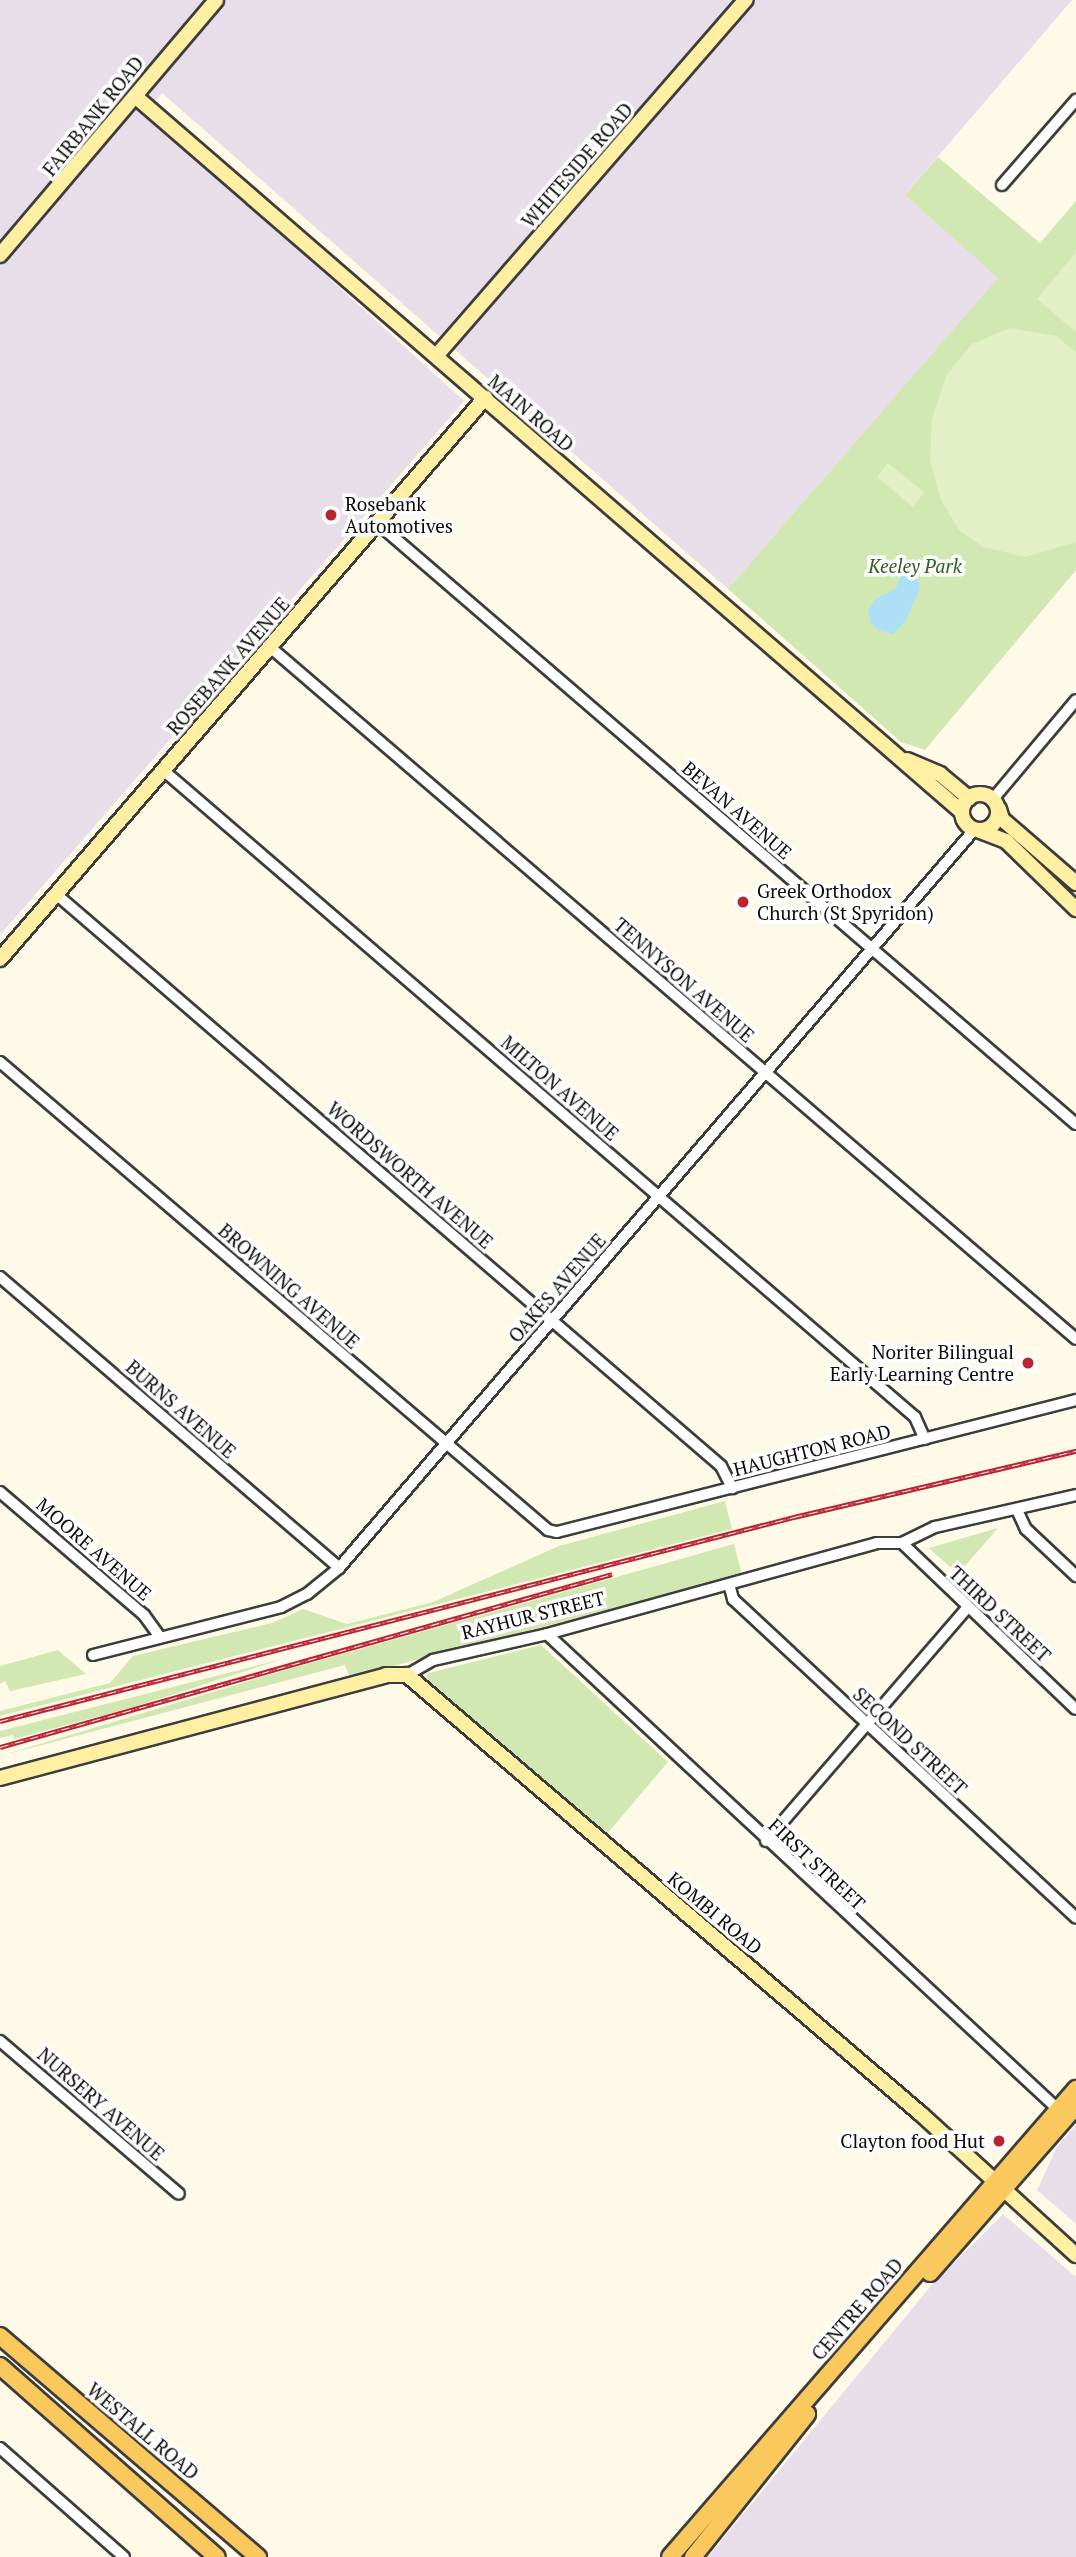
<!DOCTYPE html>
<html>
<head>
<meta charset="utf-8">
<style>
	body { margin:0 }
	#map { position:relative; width:1076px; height:2557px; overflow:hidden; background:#fff9e8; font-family:"PT Serif",serif }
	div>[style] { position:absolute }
	.industrial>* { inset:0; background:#e8deea }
	.green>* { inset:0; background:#d2e8b3 }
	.pitch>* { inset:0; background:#e3efc4 }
	.water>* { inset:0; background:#addff6 }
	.roads { filter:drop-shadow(2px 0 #3d3d3d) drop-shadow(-2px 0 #3d3d3d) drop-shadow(0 2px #3d3d3d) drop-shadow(0 -2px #3d3d3d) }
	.street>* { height:10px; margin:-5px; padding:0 5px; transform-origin:5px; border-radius:5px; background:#fff }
	.secondary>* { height:14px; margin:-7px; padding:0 7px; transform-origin:7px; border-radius:7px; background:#ffefa3 }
	.secondary>.ring { margin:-7px; padding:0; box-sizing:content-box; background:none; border:14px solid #ffefa3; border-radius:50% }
	.primary>* { height:16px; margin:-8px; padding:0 8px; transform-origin:8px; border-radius:8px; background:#f9c95e }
	.rail>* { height:5px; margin-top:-2.5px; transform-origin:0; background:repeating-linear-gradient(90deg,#fff 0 8px,#ba2334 0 16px); box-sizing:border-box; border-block:2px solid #ba2334 }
	.dots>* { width:19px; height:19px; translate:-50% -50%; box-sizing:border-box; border:4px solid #fff; border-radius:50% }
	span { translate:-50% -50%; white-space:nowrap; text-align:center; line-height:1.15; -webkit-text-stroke:7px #fff; paint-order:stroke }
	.street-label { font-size:19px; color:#0a0a0a }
	.poi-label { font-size:19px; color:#0a0a0a }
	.left { translate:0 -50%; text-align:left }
	.right { translate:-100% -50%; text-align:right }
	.park-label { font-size:19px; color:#2f611c; font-style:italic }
</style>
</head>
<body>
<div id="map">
	<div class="industrial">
		<div style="clip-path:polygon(0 0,1072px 0,905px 195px,999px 278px,728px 589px,162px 93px,147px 112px,464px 401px,0 935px)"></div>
		<div style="clip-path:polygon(1076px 2125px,1076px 2224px,1037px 2190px,1057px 2147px)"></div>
		<div style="clip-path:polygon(1003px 2214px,1076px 2277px,1076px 2557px,708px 2557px,930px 2287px)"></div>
	</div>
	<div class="green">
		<div style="clip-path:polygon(938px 157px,1040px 243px,1076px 201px,1076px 570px,925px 750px,901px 742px,728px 589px,998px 278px,905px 195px)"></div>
		<div style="clip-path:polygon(725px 1501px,732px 1529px,0 1716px,0 1711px,110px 1683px,133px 1656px,272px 1623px,303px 1609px,347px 1624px,433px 1602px,559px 1546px)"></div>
		<div style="clip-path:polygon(998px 1528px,958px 1574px,929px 1548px)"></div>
		<div style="clip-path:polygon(734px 1544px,742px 1575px,370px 1672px,349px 1675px,345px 1665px,0 1756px,289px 1669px)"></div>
		<div style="clip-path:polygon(541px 1645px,668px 1762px,607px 1834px,424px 1679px,429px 1673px)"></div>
		<div style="clip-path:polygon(58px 1650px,86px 1674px,10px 1691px,5px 1681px,0 1684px,0 1666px)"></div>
		<div style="clip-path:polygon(286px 1658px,134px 1707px,14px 1739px,13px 1735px,0 1738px,0 1731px)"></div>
	</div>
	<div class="pitch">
		<div style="clip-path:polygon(1076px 252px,1076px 332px,1037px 299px)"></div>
		<div style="clip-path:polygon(1010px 328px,1056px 336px,1076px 352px,1076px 542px,1025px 557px,983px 547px,959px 530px,941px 500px,930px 460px,932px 419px,947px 374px,972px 344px)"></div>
		<div style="clip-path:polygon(888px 463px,924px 492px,913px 507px,877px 477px)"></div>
	</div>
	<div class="water">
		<div style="clip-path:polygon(908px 571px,917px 578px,920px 589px,905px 622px,893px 634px,878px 630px,871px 624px,868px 609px,876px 599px,896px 588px,902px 573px)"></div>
	</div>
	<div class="roads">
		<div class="street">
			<div style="left:1002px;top:185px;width:113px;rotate:-49deg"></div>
			<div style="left:376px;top:522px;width:923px;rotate:40.7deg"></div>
			<div style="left:270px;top:647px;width:1062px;rotate:40.65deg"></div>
			<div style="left:163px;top:770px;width:992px;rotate:40.71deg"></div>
			<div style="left:915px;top:1417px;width:24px;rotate:66deg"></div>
			<div style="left:993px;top:799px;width:129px;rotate:-50deg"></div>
			<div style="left:56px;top:894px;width:877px;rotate:40.7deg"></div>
			<div style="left:721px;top:1466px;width:25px;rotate:63deg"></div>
			<div style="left:0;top:1062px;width:721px;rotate:40.5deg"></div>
			<div style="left:548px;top:1530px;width:9px;rotate:13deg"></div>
			<div style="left:557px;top:1532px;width:536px;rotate:-14.27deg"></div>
			<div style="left:0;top:1277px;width:447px;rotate:40.6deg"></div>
			<div style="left:0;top:1492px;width:189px;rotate:40.5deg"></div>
			<div style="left:144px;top:1615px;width:27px;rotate:54deg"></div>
			<div style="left:1017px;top:1510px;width:21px;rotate:65deg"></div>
			<div style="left:1026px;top:1529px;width:69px;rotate:43.2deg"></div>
			<div style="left:902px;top:1543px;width:240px;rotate:43.7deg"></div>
			<div style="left:729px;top:1584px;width:16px;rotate:75deg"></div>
			<div style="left:733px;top:1599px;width:468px;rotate:42.9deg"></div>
			<div style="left:547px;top:1634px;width:703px;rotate:42.93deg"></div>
			<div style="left:93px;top:1655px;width:194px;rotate:-14.3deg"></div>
			<div style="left:281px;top:1607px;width:29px;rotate:-27deg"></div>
			<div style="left:307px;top:1594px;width:41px;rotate:-39.1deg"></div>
			<div style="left:339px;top:1568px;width:974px;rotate:-49.29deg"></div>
			<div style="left:407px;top:1675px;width:30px;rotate:-30deg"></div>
			<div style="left:433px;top:1660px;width:117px;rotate:-12.8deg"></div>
			<div style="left:547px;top:1634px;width:342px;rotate:-15.4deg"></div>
			<div style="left:877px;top:1543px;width:25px"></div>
			<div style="left:902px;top:1543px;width:37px;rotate:-26deg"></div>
			<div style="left:935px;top:1527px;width:145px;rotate:-12.8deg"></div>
			<div style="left:766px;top:1841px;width:308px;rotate:-49.2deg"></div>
			<div style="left:0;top:2041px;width:235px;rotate:40.5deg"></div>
			<div style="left:0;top:2448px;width:165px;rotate:41.3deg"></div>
		</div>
		<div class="secondary">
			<div style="left:135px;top:96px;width:1094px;rotate:40.89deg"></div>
			<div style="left:0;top:255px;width:334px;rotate:-49.7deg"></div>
			<div style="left:436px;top:356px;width:472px;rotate:-49deg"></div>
			<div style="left:907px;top:760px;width:36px;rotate:23deg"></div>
			<div style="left:940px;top:774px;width:38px;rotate:40deg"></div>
			<div class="ring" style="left:962px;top:794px;width:22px;height:22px"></div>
			<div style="left:999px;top:809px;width:10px;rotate:73deg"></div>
			<div style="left:1002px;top:819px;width:98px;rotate:40.9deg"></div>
			<div style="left:980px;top:831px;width:28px;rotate:21deg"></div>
			<div style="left:1006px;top:841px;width:98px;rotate:44.2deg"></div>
			<div style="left:0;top:959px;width:742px;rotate:-49.16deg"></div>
			<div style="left:0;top:1778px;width:400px;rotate:-14.9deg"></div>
			<div style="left:386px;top:1675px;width:21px"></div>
			<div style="left:407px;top:1675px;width:676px;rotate:40.5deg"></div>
			<div style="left:921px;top:2114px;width:210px;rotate:42.3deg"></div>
		</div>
		<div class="primary">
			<div style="left:930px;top:2273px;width:222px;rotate:-48.8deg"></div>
			<div style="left:0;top:2336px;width:340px;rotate:40.6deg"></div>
			<div style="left:0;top:2366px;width:289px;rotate:41.4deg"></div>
			<div style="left:670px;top:2557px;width:620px;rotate:-49.06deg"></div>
			<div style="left:693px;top:2557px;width:183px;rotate:-51.4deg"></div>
		</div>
	</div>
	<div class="rail">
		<div style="left:0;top:1721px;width:820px;rotate:-14.41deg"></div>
		<div style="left:794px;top:1517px;width:290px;rotate:-13.2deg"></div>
		<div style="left:0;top:1747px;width:636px;rotate:-15.78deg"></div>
	</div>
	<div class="dots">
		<div style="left:331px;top:515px;background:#ba2334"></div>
		<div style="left:743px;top:902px;background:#ba2334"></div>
		<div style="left:1028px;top:1363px;background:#ba2334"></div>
		<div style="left:999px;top:2141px;background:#ba2334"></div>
	</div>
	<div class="street-label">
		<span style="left:93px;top:116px;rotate:-51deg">FAIRBANK ROAD</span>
		<span style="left:577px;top:165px;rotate:-49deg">WHITESIDE ROAD</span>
		<span style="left:531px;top:413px;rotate:41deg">MAIN ROAD</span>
		<span style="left:228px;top:666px;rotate:-49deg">ROSEBANK AVENUE</span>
		<span style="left:737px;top:810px;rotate:41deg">BEVAN AVENUE</span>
		<span style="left:684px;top:980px;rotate:41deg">TENNYSON AVENUE</span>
		<span style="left:560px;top:1088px;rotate:41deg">MILTON AVENUE</span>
		<span style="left:410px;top:1175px;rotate:41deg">WORDSWORTH AVENUE</span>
		<span style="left:289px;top:1286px;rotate:41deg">BROWNING AVENUE</span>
		<span style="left:557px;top:1288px;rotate:-49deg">OAKES AVENUE</span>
		<span style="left:181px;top:1409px;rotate:41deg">BURNS AVENUE</span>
		<span style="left:812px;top:1450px;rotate:-14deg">HAUGHTON ROAD</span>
		<span style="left:94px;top:1549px;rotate:41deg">MOORE AVENUE</span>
		<span style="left:1000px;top:1614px;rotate:43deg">THIRD STREET</span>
		<span style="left:533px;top:1615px;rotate:-14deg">RAYHUR STREET</span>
		<span style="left:910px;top:1741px;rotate:43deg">SECOND STREET</span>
		<span style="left:817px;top:1864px;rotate:43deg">FIRST STREET</span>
		<span style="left:715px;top:1913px;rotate:40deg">KOMBI ROAD</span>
		<span style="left:101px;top:2104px;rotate:41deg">NURSERY AVENUE</span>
		<span style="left:857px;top:2309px;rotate:-49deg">CENTRE ROAD</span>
		<span style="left:143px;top:2431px;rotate:40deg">WESTALL ROAD</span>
	</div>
	<div class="poi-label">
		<span class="left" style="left:345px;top:515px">Rosebank<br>Automotives</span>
		<span class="left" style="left:757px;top:902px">Greek Orthodox<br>Church (St Spyridon)</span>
		<span class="right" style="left:1014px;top:1363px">Noriter Bilingual<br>Early Learning Centre</span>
		<span class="right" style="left:985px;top:2141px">Clayton food Hut</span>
	</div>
	<div class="park-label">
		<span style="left:915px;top:566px">Keeley Park</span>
	</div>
</div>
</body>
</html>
